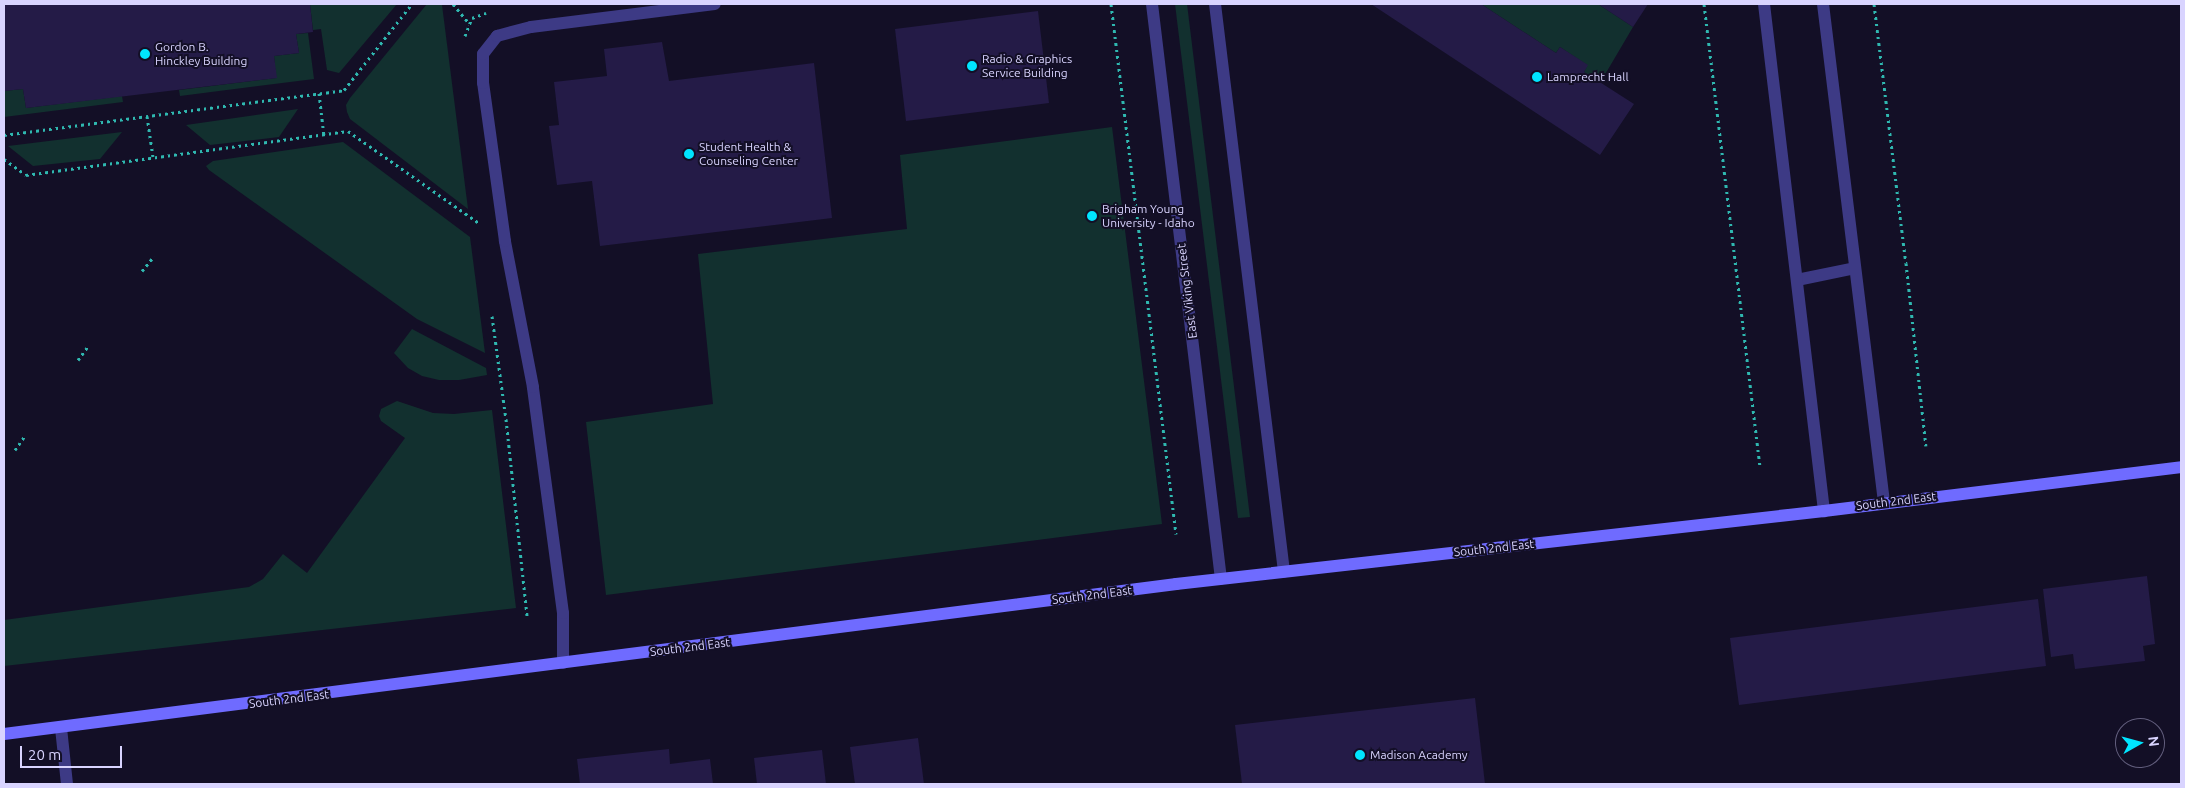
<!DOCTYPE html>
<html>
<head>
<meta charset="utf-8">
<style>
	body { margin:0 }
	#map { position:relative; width:2185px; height:788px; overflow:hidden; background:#130f26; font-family:Ubuntu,sans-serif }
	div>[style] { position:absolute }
	.green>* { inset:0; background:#12302f }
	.building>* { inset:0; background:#241b47 }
	.path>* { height:3px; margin-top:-1.5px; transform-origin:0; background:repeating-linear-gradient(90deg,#2fb8b0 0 2.5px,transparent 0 6.5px) }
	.lane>* { height:12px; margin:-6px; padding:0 6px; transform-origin:6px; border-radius:6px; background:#3d3a85 }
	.street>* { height:12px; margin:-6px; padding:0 6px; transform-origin:6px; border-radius:6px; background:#3d3a85 }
	.secondary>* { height:12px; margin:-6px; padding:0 6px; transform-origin:6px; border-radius:6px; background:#6f6bff }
	.dots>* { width:14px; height:14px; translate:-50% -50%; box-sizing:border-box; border:2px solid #130f26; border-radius:50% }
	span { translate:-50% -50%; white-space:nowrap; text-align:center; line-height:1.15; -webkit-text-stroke:4px #130f26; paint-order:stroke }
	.poi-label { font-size:12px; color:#d9d4ff }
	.left { translate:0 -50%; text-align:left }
	.street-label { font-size:12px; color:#d9d4ff }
	.frame { position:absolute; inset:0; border:5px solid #d9d4ff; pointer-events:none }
	.north { position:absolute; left:2115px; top:718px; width:50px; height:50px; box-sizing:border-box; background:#130f26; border:1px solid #625e7d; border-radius:50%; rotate:83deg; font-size:14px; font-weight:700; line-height:20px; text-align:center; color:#d9d4ff }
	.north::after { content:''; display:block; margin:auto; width:18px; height:22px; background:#00e5ff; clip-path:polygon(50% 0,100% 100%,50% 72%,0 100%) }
	.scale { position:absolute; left:20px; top:746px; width:102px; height:22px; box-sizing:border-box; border:2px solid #d9d4ff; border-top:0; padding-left:6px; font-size:15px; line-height:18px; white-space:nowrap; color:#d9d4ff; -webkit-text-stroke:4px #130f26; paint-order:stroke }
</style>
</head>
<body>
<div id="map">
	<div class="green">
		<div style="clip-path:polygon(310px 4px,397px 4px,339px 73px,327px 70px,321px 29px,313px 30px)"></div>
		<div style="clip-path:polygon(427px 4px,442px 5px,468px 209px,350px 119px,347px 112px,346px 105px,350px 98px)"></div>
		<div style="clip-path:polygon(1175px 4px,1187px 4px,1250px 517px,1238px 518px)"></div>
		<div style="clip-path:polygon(1481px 4px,1598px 4px,1633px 27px,1600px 83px,1584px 72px,1587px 65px,1560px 47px,1556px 53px)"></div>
		<div style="clip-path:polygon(308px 33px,314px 79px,180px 96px,179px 90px,276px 78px,274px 56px,299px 53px,296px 34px)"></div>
		<div style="clip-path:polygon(23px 89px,26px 108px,122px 96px,123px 102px,4px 117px,4px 91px)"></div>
		<div style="clip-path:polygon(298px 109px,279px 137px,210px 145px,186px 125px)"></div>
		<div style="clip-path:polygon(1112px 127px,1162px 524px,606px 595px,586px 422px,713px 404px,698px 254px,907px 229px,900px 155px)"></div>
		<div style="clip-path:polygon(122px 132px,100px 159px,33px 166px,8px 146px)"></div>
		<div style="clip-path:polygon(343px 142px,470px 237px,485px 353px,417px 319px,209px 170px,206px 166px,213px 161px)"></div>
		<div style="clip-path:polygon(412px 329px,486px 368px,487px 375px,459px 380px,439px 380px,422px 376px,408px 368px,394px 353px)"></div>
		<div style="clip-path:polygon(397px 401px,433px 413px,454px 414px,492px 410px,516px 608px,4px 666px,4px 620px,249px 587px,263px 579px,283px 554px,307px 573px,405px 438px,381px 421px,379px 416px,381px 409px)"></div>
	</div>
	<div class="building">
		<div style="clip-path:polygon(4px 4px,310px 4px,313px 32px,296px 34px,299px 53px,274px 56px,277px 78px,26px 108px,23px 89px,4px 91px)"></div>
		<div style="clip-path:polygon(1371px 4px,1481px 4px,1556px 53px,1560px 47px,1588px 65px,1584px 72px,1634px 104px,1600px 155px)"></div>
		<div style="clip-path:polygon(1598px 4px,1648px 4px,1633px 27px)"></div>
		<div style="clip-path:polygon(1038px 11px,1049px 103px,906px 121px,895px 29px)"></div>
		<div style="clip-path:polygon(662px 42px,669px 81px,814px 63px,832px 218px,600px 246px,592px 181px,557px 185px,549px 126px,559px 125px,554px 82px,607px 76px,604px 49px)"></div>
		<div style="clip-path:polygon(2147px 576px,2155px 644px,2143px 646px,2145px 661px,2075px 669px,2073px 654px,2051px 657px,2043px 589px)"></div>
		<div style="clip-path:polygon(2038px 599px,2046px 666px,1739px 705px,1730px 638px)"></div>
		<div style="clip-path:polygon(1475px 698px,1485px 784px,1242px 784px,1235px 725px)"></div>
		<div style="clip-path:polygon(918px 738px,924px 784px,855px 784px,850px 747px)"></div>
		<div style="clip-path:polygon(669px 749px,670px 764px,710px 759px,713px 784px,580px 784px,577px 759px)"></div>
		<div style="clip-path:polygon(822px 750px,826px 784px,757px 784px,754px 758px)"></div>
	</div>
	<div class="path">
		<div style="left:453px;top:4px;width:26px;rotate:50deg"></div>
		<div style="left:1111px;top:4px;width:534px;rotate:83.01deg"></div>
		<div style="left:1704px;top:4px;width:467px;rotate:83.1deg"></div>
		<div style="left:1874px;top:4px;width:261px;rotate:83deg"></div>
		<div style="left:1906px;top:263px;width:184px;rotate:83.8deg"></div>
		<div style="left:465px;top:36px;width:19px;rotate:-69deg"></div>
		<div style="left:472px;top:18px;width:15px;rotate:-20deg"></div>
		<div style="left:319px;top:93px;width:43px;rotate:83.4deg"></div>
		<div style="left:147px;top:116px;width:41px;rotate:81.7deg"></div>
		<div style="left:4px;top:135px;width:343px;rotate:-7.5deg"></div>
		<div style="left:344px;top:90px;width:110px;rotate:-51.7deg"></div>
		<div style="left:4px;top:159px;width:27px;rotate:36deg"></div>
		<div style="left:26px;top:175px;width:325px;rotate:-7.8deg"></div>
		<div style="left:348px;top:131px;width:160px;rotate:35.1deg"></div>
		<div style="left:142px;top:271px;width:19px;rotate:-51deg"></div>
		<div style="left:492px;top:316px;width:104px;rotate:82.3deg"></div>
		<div style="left:506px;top:419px;width:198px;rotate:83.9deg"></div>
		<div style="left:78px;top:360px;width:19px;rotate:-54deg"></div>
		<div style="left:15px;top:450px;width:19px;rotate:-55deg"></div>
	</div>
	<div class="lane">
		<div style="left:1797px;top:280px;width:59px;rotate:-11.7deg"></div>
	</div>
	<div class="street">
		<div style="left:1152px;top:4px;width:579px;rotate:83.16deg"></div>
		<div style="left:1215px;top:4px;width:572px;rotate:83.07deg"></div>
		<div style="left:1764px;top:4px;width:511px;rotate:83.25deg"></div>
		<div style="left:1823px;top:4px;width:502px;rotate:83.02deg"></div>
		<div style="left:563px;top:663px;width:50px;rotate:-90deg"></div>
		<div style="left:563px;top:613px;width:228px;rotate:-97.6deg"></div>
		<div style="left:533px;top:387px;width:149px;rotate:-100.9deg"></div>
		<div style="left:505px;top:241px;width:160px;rotate:-97.9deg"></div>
		<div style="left:483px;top:83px;width:29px;rotate:-90deg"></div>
		<div style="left:483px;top:54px;width:23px;rotate:-52deg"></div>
		<div style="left:497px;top:36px;width:35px;rotate:-15deg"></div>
		<div style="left:531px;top:27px;width:185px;rotate:-7.1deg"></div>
		<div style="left:61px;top:728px;width:56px;rotate:83.9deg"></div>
	</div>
	<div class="secondary">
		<div style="left:4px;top:734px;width:1182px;rotate:-7.29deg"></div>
		<div style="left:1176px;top:584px;width:652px;rotate:-6.43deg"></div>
		<div style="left:1824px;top:511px;width:360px;rotate:-7deg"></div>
	</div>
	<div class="dots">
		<div style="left:145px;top:54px;background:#00e5ff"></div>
		<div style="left:972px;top:66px;background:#00e5ff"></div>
		<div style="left:1537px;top:77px;background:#00e5ff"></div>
		<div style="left:689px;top:154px;background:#00e5ff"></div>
		<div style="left:1092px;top:216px;background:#00e5ff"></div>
		<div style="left:1360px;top:755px;background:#00e5ff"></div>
	</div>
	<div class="poi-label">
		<span class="left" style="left:155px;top:54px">Gordon B.<br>Hinckley Building</span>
		<span class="left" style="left:982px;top:66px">Radio &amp; Graphics<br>Service Building</span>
		<span class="left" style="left:1547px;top:77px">Lamprecht Hall</span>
		<span class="left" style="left:699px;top:154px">Student Health &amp;<br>Counseling Center</span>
		<span class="left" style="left:1102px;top:216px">Brigham Young<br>University - Idaho</span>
		<span class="left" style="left:1370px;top:755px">Madison Academy</span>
	</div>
	<div class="street-label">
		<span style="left:1187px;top:291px;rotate:-97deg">East Viking Street</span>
		<span style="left:1896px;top:501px;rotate:-7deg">South 2nd East</span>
		<span style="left:1494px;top:548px;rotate:-6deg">South 2nd East</span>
		<span style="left:1092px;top:595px;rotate:-7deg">South 2nd East</span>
		<span style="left:690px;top:647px;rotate:-7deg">South 2nd East</span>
		<span style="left:289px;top:699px;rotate:-7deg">South 2nd East</span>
	</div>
	<div class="frame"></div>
	<div class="north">N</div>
	<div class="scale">20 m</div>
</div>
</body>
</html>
